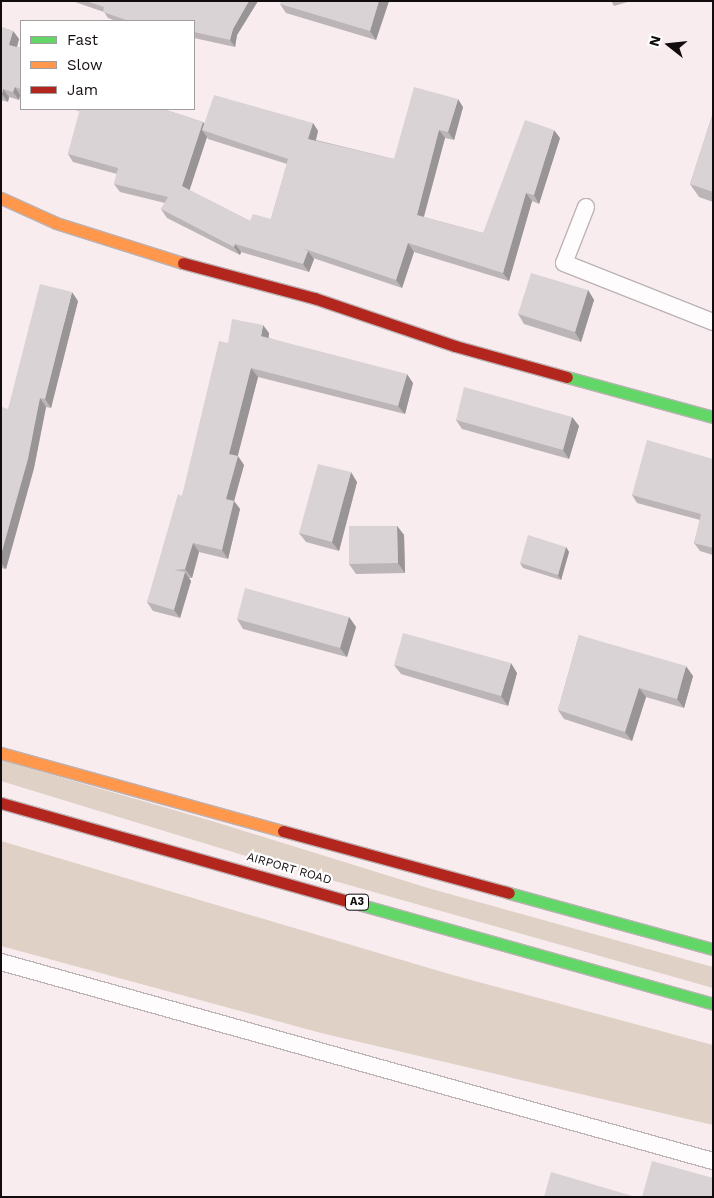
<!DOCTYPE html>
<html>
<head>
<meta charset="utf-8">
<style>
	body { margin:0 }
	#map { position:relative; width:714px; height:1198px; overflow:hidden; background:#f8ecef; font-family:"Work Sans",sans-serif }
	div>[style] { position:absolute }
	.green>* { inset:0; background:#e0d1c6 }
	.roads { filter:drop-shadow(1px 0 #bcb3b5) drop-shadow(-1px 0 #bcb3b5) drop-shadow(0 1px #bcb3b5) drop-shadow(0 -1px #bcb3b5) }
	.lane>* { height:16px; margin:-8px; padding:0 8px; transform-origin:8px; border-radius:8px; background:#fefcfd }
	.fast>* { height:11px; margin:-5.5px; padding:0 5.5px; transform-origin:5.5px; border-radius:5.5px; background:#63d668 }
	.slow>* { height:11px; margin:-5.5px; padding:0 5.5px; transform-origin:5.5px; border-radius:5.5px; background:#ff974d }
	.jam>* { height:11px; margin:-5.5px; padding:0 5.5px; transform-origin:5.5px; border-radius:5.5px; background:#b3261e }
	.wall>* { inset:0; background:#bbb5b8 }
	.shaded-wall>* { inset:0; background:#999496 }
	.building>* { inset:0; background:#dad3d6 }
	span { translate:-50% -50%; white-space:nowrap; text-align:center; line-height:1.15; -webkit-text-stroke:4.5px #fff; paint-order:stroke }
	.shield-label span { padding:1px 4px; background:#fff; border:1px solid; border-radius:4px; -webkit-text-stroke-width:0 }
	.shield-label { font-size:11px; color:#130c0e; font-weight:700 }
	.street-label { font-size:12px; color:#130c0e }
	.frame { position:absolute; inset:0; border:2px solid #130c0e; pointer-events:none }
	.legend { position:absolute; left:20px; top:20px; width:175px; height:90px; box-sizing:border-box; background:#fff; border:1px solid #a19e9f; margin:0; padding:6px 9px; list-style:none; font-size:15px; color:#130c0e }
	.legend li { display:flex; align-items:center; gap:10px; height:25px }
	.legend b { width:25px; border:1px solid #a19e9f }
	.north { position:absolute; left:644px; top:20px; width:50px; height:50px; -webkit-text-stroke:4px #fff; paint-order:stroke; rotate:286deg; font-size:14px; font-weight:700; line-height:20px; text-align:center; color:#130c0e }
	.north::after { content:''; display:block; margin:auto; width:18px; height:22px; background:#130c0e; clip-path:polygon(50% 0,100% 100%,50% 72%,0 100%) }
</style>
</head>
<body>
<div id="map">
	<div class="green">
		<div style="clip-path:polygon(1px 760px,212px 821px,428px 888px,713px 967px,713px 988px,246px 856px,1px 781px)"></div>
		<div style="clip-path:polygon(1px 841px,449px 974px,713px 1045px,713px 1125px,321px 1033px,1px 946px)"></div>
	</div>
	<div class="roads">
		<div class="lane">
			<div style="left:586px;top:207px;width:60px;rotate:111.4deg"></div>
			<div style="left:564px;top:263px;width:160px;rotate:21.6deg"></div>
			<div style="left:1px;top:962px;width:739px;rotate:15.62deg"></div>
		</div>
		<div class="fast">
			<div style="left:567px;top:377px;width:151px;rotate:15.3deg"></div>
			<div style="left:509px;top:893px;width:212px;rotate:15.4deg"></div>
			<div style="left:351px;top:902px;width:376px;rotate:15.7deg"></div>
		</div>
		<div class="slow">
			<div style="left:1px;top:198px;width:60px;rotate:24.4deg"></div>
			<div style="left:56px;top:223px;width:133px;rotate:17.5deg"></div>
			<div style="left:1px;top:753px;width:293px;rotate:15.5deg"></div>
		</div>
		<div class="jam">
			<div style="left:183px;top:263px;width:136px;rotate:15deg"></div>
			<div style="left:314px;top:298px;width:149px;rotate:18.8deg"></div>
			<div style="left:455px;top:346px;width:116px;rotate:15.5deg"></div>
			<div style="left:1px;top:803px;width:364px;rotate:15.8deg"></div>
			<div style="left:283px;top:831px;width:234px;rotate:15.3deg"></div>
		</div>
	</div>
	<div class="wall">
		<div style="clip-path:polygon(72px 1px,258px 1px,237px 35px,235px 47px,194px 38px,194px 21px,116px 21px,108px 18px,104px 12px)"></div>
		<div style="clip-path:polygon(389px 1px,376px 40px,286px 13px,280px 4px)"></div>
		<div style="clip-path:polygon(611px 1px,631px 1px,614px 6px)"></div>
		<div style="clip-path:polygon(1px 27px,13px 31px,19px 39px,17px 47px,21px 48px,21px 95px,20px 95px,19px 100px,9px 97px,8px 102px,1px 100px)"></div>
		<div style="clip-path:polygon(evenodd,463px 107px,454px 140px,445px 138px,424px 217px,483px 233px,560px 138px,539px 204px,532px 201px,509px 281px,414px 252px,402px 288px,313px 258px,314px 259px,309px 272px,241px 252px,240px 255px,167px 218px,161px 209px,165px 203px,120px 192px,114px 184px,117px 174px,73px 162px,68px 154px,80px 111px,70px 109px,163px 109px,203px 122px,204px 124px,313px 123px,318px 131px,316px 140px,394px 159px,463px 107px,207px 137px,208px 139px,287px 164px,271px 219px,250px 221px,189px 190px,207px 137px)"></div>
		<div style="clip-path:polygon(713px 113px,713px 202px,699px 197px,690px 184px)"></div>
		<div style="clip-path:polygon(588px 290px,594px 300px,581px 342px,524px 324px,518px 314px)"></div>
		<div style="clip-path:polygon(78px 301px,51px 408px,46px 407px,34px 468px,6px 569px,1px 568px,1px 412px,8px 409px)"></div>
		<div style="clip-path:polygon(269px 333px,269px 338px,413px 383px,405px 414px,258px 377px,237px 456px,244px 465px,234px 501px,240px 509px,228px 559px,199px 552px,192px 578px,189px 578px,191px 581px,180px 618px,153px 611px,147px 602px,182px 496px,228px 343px)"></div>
		<div style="clip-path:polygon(572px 417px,579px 426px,569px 459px,462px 429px,456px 420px)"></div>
		<div style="clip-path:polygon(713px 459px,713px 555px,700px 551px,694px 543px,700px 520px,637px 503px,632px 495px)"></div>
		<div style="clip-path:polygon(357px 482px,339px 551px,306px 542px,299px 533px)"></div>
		<div style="clip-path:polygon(397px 526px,404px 535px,405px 573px,356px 574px,349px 564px)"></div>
		<div style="clip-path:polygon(566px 547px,569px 552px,561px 580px,523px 568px,520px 563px)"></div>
		<div style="clip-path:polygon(349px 617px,356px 627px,347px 657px,243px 629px,237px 619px)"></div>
		<div style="clip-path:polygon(579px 635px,693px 676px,684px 708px,646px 697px,632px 741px,564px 719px,558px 710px)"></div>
		<div style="clip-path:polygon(394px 665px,517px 673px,508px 706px,401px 674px)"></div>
	</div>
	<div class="shaded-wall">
		<div style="clip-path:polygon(249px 1px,258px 1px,237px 35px,235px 47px,230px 40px,233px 29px)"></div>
		<div style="clip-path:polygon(379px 1px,389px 1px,376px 40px,370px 31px)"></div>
		<div style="clip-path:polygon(13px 31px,19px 39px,15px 53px,9px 45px)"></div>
		<div style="clip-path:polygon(15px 87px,20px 95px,19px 100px,13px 92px)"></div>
		<div style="clip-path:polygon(3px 89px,9px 97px,8px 102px,2px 94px)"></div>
		<div style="clip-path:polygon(458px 99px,463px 107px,454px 140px,448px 132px)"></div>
		<div style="clip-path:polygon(203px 122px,209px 130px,202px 130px,207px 137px,188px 195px,182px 186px)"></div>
		<div style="clip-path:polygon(313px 123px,318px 131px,314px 147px,308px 139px)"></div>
		<div style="clip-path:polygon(439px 130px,445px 138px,422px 223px,417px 215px)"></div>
		<div style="clip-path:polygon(554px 130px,560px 138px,539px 204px,534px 195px)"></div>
		<div style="clip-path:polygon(526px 193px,532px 201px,509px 281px,503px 273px)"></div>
		<div style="clip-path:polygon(408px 243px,414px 252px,402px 288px,396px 280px)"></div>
		<div style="clip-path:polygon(235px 244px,241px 252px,240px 255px,234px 247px)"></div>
		<div style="clip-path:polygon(308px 251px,314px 259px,309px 272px,303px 264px)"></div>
		<div style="clip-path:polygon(588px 290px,594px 300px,581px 342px,575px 332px)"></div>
		<div style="clip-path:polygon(72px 292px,78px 301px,51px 408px,45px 399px)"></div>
		<div style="clip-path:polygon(263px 325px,269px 333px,267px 345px,261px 336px)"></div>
		<div style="clip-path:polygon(251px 368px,258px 377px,236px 463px,229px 454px)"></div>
		<div style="clip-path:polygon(407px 374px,413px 383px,405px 414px,398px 406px)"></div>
		<div style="clip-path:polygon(40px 398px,46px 407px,34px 468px,6px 569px,1px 563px,1px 555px)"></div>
		<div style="clip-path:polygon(572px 417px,579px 426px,569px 459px,563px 450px)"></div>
		<div style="clip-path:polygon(238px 456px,244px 465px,234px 501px,240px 509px,228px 559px,222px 550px,226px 499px)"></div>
		<div style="clip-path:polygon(351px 472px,357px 482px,339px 551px,332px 542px)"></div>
		<div style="clip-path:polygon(397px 526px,404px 535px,405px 573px,398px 563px)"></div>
		<div style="clip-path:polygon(193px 543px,199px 552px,192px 578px,185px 569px)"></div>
		<div style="clip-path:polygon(566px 547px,569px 552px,561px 580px,558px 575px)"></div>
		<div style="clip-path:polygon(185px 572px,191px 581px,180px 618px,174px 610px)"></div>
		<div style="clip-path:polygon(349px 617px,356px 627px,347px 657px,340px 648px)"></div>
		<div style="clip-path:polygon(511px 663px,517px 673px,508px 706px,501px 696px)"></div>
		<div style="clip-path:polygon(686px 666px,693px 676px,684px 708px,677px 699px)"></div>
		<div style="clip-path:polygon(639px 688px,646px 697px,632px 741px,625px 732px)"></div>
	</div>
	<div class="building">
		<div style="clip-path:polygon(86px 1px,249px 1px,233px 29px,230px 40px,194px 32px,194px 21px,129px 21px,103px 12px,104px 7px)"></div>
		<div style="clip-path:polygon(281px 1px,379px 1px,370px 31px,280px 4px)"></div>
		<div style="clip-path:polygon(1px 27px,13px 31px,9px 45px,21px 48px,21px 89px,15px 87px,13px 92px,3px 89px,2px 94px,1px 93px)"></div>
		<div style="clip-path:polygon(414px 87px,458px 99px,448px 132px,439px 130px,417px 215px,483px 233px,525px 120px,554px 130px,534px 195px,526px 193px,503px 273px,408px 243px,396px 280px,302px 248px,308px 251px,303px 264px,235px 244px,234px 247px,161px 209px,168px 197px,114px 184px,118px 168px,68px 154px,80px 109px,163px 109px,203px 122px,182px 186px,250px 221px,253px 214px,271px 219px,288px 159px,202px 130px,214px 95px,313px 123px,308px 139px,394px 159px)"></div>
		<div style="clip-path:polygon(713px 113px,713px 192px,690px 184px)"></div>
		<div style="clip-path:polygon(531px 273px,588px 290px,575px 332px,518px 314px)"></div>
		<div style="clip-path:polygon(40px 284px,72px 292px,45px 399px,40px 398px,28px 459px,1px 555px,1px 412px,2px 407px,8px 409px)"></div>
		<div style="clip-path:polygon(232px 319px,263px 325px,261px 336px,407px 374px,398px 406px,251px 368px,229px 454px,238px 456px,226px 499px,234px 501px,222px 550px,193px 543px,185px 569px,174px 570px,185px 572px,174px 610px,147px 602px,178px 494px,182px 496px,219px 341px,228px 343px)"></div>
		<div style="clip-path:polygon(464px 387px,572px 417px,563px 450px,456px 420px)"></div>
		<div style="clip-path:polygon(647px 440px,713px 459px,713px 548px,694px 543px,701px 514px,632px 495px)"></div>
		<div style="clip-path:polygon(318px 464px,351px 472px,332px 542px,299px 533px)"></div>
		<div style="clip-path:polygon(349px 526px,397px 526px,398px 563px,349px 564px)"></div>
		<div style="clip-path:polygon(528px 535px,566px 547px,558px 575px,520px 563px)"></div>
		<div style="clip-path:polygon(245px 588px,349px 617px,340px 648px,237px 619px)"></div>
		<div style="clip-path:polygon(403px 633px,511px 663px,501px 696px,394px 665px)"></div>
		<div style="clip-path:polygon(579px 635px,686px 666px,677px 699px,639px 688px,625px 732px,558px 710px)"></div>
		<div style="clip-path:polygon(652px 1161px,713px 1178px,713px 1197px,642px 1197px)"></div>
		<div style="clip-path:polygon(551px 1172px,636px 1197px,544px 1197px)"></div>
	</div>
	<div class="shield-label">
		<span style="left:357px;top:902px">A3</span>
	</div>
	<div class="street-label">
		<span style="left:289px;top:869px;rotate:16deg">AIRPORT ROAD</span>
	</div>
	<div class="frame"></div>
	<ul class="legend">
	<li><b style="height:6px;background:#63d668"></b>Fast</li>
	<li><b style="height:6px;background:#ff974d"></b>Slow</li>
	<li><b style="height:6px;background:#b3261e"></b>Jam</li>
	</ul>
	<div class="north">N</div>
</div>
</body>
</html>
